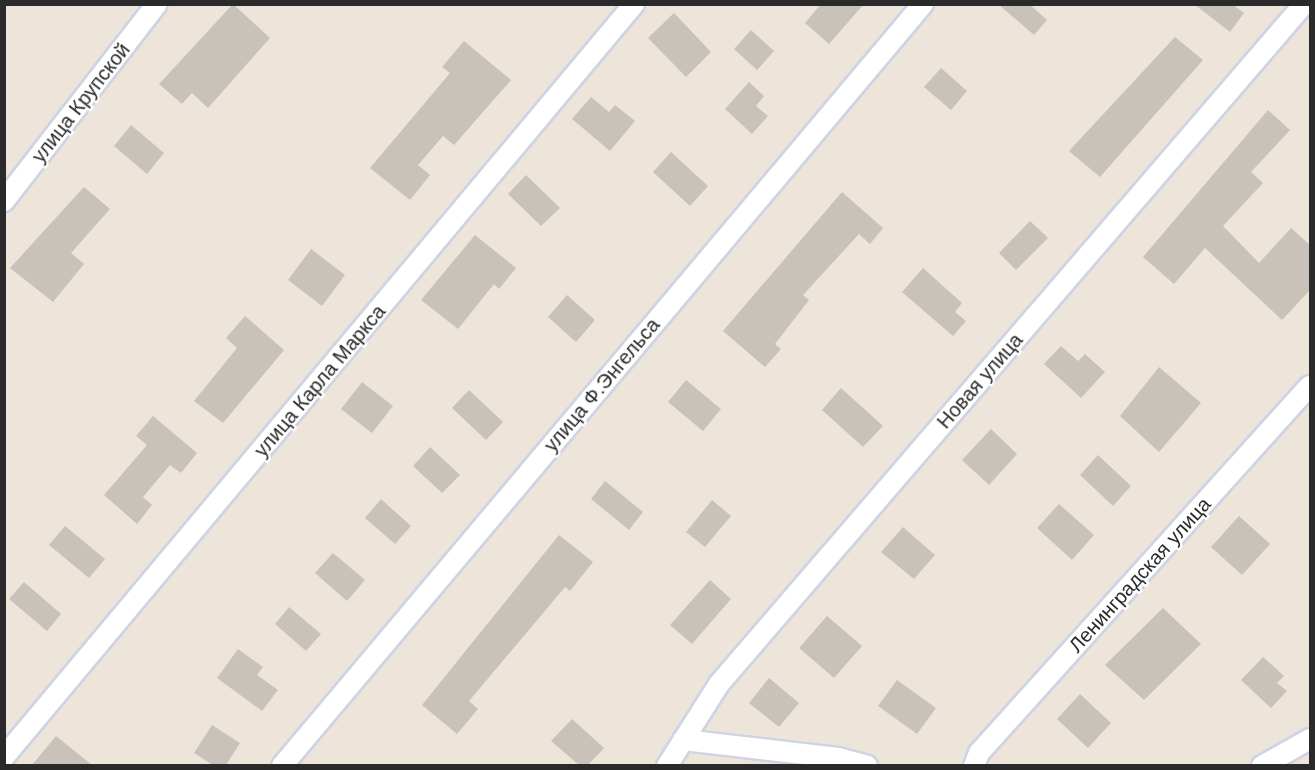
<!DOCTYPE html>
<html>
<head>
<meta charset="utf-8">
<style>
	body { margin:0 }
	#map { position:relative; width:1315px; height:770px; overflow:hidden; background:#ede5da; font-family:Helvetica,sans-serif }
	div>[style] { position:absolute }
	.building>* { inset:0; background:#c8c2ba }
	.roads { filter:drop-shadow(2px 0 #cfd3e4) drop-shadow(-2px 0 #cfd3e4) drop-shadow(0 2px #cfd3e4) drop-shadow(0 -2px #cfd3e4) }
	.minor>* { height:20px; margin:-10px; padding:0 10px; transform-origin:10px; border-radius:10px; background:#fff }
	span { translate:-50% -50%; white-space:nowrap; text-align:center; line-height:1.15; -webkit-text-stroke:4.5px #fff; paint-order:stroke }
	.street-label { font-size:20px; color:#2a2a2a }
	.frame { position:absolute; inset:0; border:6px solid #2a2a2a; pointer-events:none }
</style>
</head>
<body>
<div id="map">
	<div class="building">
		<div style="clip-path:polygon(233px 4px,270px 38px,208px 108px,192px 93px,182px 104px,159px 84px)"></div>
		<div style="clip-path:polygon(821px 4px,864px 4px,829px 44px,805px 23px)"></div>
		<div style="clip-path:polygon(998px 4px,1029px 4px,1047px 20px,1034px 35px)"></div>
		<div style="clip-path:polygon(1194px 4px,1232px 4px,1244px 13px,1230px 32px)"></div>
		<div style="clip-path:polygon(674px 13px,711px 52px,686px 77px,648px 38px)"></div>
		<div style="clip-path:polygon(751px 30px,774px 51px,757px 70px,734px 49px)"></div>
		<div style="clip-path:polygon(1175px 37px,1203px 60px,1100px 177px,1069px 151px)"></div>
		<div style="clip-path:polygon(464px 41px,511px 80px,454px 145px,443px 136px,418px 165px,430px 175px,410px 200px,370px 168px,450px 73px,442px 67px)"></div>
		<div style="clip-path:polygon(941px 68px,967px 91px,951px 110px,924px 87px)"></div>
		<div style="clip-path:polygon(749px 82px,764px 96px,756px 106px,768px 116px,752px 134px,725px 109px)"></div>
		<div style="clip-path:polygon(591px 97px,609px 112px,615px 105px,635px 121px,610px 151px,572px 119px)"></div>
		<div style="clip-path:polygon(1268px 110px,1290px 130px,1251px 172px,1263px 183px,1223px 226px,1259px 263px,1291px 228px,1311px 246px,1311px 289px,1282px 320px,1205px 248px,1174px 284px,1143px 257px)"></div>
		<div style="clip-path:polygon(131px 125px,164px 153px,147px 174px,114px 146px)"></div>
		<div style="clip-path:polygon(671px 152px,708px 186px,690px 206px,653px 172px)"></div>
		<div style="clip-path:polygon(526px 175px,560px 208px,541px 226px,508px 194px)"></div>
		<div style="clip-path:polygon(84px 187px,110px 209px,71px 253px,84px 264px,53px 302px,10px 268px)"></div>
		<div style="clip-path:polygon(842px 192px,883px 228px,870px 244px,859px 234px,803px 295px,809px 300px,775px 344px,781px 349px,765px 367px,723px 331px)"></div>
		<div style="clip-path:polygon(1030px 221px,1048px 238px,1016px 270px,999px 253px)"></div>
		<div style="clip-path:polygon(475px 235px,516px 268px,499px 289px,494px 284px,458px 329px,421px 300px)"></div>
		<div style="clip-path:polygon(311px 249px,345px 275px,322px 306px,288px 280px)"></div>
		<div style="clip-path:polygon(923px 268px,962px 303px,955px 312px,966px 321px,953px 336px,902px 292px)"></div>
		<div style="clip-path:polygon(567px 295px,595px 320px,576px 342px,548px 317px)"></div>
		<div style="clip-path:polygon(245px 316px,284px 350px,223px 423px,194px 401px,237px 348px,226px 338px)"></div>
		<div style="clip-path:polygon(1061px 346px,1078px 361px,1085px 354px,1105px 372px,1081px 398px,1044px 364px)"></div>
		<div style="clip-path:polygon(1159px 367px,1201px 403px,1159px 452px,1120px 416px)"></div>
		<div style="clip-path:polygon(686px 380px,721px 409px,703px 431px,668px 402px)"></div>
		<div style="clip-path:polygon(362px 382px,393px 406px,372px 433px,341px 409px)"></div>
		<div style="clip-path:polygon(841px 388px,883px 426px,863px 447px,822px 410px)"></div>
		<div style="clip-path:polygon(469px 390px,503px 422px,486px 440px,452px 408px)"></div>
		<div style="clip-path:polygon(153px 416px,197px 453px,181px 473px,170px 465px,143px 497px,152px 505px,137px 524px,104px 495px,147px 445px,136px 436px)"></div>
		<div style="clip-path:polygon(991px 429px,1017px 454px,989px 485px,962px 460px)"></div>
		<div style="clip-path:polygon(430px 447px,460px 475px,442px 493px,413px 466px)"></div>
		<div style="clip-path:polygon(1098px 455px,1131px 486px,1113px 506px,1080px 475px)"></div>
		<div style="clip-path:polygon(605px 481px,643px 512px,629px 530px,591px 499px)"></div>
		<div style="clip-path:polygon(381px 499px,411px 526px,395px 544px,365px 518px)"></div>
		<div style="clip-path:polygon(712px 500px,731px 516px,705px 547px,686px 532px)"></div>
		<div style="clip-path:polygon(1059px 504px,1094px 535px,1072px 560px,1037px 528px)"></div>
		<div style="clip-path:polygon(1239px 516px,1270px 544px,1242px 575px,1211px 547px)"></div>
		<div style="clip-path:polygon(65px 526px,105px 559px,89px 578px,49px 545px)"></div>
		<div style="clip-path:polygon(903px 527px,935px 555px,914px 579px,881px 552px)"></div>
		<div style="clip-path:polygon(559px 535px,593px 562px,570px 591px,565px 587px,469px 701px,478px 709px,457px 734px,422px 705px)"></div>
		<div style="clip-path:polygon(333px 553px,365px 580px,347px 601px,315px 573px)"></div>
		<div style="clip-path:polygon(710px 580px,731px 599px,692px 644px,670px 625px)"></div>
		<div style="clip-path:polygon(24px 582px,61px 614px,47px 631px,9px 599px)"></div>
		<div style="clip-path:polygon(289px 607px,321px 634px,306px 651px,275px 624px)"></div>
		<div style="clip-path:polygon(1163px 608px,1201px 644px,1144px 700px,1105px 665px)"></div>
		<div style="clip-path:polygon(827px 616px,862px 646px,834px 678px,799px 648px)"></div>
		<div style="clip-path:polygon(238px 649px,263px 667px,257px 675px,278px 690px,262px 711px,217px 678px)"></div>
		<div style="clip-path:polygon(1263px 657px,1284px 676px,1277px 683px,1287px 691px,1271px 708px,1241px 680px)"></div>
		<div style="clip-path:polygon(769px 678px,799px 703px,779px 727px,749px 703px)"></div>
		<div style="clip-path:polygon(897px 680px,936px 708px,917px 734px,878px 706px)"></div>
		<div style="clip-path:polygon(1080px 694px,1111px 723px,1088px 748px,1057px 719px)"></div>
		<div style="clip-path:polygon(572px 719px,604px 748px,588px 765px,579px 765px,551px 741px)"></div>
		<div style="clip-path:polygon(212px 725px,240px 743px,226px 765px,213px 765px,194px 753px)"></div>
		<div style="clip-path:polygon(56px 736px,92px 765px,32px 765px)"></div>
	</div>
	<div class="roads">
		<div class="minor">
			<div style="left:4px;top:201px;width:249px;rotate:-52.2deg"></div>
			<div style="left:683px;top:740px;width:156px;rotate:6.6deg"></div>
			<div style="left:838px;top:758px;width:30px;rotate:15deg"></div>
			<div style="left:4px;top:757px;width:982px;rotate:-50.08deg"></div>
			<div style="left:282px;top:766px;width:996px;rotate:-49.93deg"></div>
			<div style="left:667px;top:766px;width:97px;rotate:-57.6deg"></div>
			<div style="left:719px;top:684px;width:897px;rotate:-49.29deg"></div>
			<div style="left:974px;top:766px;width:14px;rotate:-69deg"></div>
			<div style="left:979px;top:753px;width:494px;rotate:-48deg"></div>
			<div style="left:1262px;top:766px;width:55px;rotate:-29.4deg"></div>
		</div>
	</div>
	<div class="street-label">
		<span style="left:81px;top:103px;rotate:-52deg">улица Крупской</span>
		<span style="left:320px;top:381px;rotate:-50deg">улица Карла Маркса</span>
		<span style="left:980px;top:381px;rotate:-49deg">Новая улица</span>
		<span style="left:602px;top:385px;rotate:-50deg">улица Ф.Энгельса</span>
		<span style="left:1140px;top:575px;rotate:-48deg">Ленинградская улица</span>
	</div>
	<div class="frame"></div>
</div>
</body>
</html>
